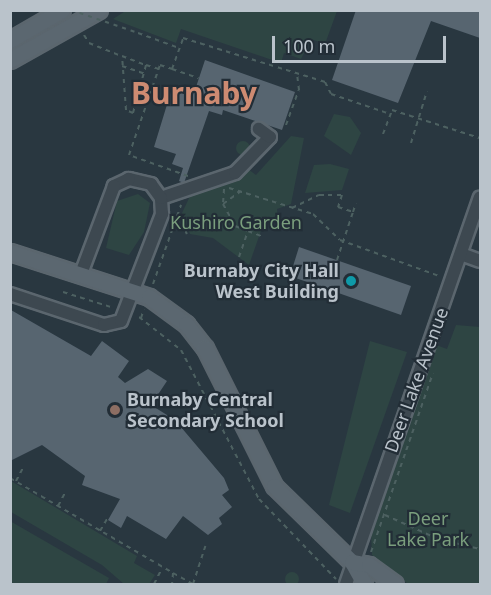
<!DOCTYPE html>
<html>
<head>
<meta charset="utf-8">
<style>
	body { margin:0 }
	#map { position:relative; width:491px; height:595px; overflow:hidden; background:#293740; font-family:"Noto Sans",sans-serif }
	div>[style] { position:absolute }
	.green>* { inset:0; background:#2e4543 }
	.round { border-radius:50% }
	.building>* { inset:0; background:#576570 }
	.path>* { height:2px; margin-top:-1px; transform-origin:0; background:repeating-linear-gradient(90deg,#4d6161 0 4.5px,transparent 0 9px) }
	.roads { filter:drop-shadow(2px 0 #5b666e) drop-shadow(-2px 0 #5b666e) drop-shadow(0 2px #5b666e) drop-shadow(0 -2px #5b666e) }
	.minor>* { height:12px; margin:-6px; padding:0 6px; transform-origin:6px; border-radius:6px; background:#3d4850 }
	.major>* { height:15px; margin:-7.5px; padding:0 7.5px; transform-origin:7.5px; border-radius:7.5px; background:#5b6770 }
	.path-bridge>* { height:2px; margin-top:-1px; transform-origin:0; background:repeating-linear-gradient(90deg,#4d6161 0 4.5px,transparent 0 9px) }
	.dots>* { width:16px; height:16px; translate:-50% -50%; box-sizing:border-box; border:3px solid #222d36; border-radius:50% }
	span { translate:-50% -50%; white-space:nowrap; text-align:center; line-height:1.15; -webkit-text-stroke:4.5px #222d36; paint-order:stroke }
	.park-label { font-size:18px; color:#7a9e7d }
	.poi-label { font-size:18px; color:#bac3cb; font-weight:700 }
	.right { translate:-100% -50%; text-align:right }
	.left { translate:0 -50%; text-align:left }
	.street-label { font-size:18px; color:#bac3cb }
	.town-label { font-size:30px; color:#ce8b72; font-weight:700 }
	.frame { position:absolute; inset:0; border:12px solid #bac3cb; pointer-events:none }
	.scale { position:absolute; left:272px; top:36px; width:174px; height:27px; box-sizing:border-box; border:3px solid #bac3cb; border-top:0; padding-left:8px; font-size:18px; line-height:21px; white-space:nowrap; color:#bac3cb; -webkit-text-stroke:4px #222d36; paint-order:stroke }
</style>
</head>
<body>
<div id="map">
	<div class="green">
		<div style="clip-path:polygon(127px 10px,337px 10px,337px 11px,325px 44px,311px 39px,301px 59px,284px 53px,281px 63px,181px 29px,176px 43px,113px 19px)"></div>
		<div style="clip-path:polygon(334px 114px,350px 117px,361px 133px,351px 155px,324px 136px)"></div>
		<div style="clip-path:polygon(291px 136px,304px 138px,291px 204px,277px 209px,278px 219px,263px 225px,249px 265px,213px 238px,190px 234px,182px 213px,191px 194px,240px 178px,244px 166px,256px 175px)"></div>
		<div class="round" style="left:236px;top:141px;width:14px;height:14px"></div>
		<div style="clip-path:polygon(330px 164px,349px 169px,342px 190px,305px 193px,314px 165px)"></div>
		<div style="clip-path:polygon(138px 194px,150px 203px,144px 232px,129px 255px,106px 248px,117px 201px)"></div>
		<div style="clip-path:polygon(456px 325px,480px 327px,480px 584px,408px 584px,372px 555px,371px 533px,436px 345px,447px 349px)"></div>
		<div style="clip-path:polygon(370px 341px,407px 352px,350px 513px,329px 505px)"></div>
		<div style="clip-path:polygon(11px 481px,137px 556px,134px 563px,155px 575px,149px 584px,124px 584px,102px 565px,11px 512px)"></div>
		<div style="clip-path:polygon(10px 521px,109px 578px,106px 584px,11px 584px)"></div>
		<div class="round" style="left:285px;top:572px;width:14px;height:14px"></div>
	</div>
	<div class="building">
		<div style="clip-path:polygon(356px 10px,480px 10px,480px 38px,431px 21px,398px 103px,332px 80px)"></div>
		<div style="clip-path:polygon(205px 60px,295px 92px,282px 130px,223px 110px,222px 115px,209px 111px,184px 183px,179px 181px,183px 168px,172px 164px,176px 154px,154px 147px,173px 85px,194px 93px)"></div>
		<div style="clip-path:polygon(299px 247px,411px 286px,401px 315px,290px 276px)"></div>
		<div style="clip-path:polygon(11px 310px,91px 356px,102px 341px,129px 361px,118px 377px,125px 383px,148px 369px,167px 381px,151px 405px,175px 420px,224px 478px,229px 490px,222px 495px,232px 507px,219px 518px,222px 524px,208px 535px,183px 516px,166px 539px,127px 516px,121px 528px,108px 520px,120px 499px,82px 485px,85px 476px,42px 445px,10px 461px)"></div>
	</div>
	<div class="path">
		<div style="left:138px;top:33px;width:44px;rotate:20.1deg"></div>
		<div style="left:84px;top:35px;width:9px;rotate:58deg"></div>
		<div style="left:89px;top:43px;width:35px;rotate:22deg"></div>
		<div style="left:122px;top:56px;width:26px;rotate:21deg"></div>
		<div style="left:146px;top:65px;width:50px;rotate:105.2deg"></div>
		<div style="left:133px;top:113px;width:8px;rotate:-157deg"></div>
		<div style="left:126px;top:110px;width:54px;rotate:-94.2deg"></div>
		<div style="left:146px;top:65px;width:14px;rotate:17deg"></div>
		<div style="left:122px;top:66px;width:24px;rotate:19deg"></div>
		<div style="left:172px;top:69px;width:28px;rotate:19deg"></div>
		<div style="left:286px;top:125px;width:37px;rotate:-70deg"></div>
		<div style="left:299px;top:90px;width:16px;rotate:-97deg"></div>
		<div style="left:383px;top:134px;width:26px;rotate:-69deg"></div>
		<div style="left:392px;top:110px;width:92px;rotate:17.7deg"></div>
		<div style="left:411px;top:143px;width:54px;rotate:-72.9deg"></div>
		<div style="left:188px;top:176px;width:63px;rotate:-160.4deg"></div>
		<div style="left:129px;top:155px;width:95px;rotate:-71deg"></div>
		<div style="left:160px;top:65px;width:13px;rotate:18deg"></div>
		<div style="left:172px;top:69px;width:33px;rotate:-70deg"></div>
		<div style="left:183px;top:38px;width:149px;rotate:17.2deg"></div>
		<div style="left:325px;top:82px;width:13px;rotate:63deg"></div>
		<div style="left:331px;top:94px;width:62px;rotate:18.7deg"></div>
		<div style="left:229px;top:188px;width:88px;rotate:17.2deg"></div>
		<div style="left:313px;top:214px;width:37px;rotate:44deg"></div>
		<div style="left:340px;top:240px;width:105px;rotate:20deg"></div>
		<div style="left:224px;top:189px;width:15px;rotate:94deg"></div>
		<div style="left:223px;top:204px;width:25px;rotate:61deg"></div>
		<div style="left:235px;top:226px;width:14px;rotate:21deg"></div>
		<div style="left:223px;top:204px;width:22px;rotate:-36deg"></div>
		<div style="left:292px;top:208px;width:30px;rotate:-26deg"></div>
		<div style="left:319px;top:195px;width:23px"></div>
		<div style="left:342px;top:195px;width:13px;rotate:108deg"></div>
		<div style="left:338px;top:207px;width:16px;rotate:18deg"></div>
		<div style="left:353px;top:212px;width:9px;rotate:-72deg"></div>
		<div style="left:178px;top:215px;width:21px;rotate:65deg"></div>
		<div style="left:239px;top:257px;width:28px;rotate:-71deg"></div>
		<div style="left:248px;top:231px;width:17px;rotate:21deg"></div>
		<div style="left:153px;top:284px;width:84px;rotate:-70.5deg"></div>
		<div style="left:63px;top:292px;width:53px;rotate:17.4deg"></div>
		<div style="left:139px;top:317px;width:53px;rotate:38.2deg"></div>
		<div style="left:181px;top:350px;width:168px;rotate:62.4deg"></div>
		<div style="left:259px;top:499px;width:111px;rotate:46.1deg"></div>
		<div style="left:141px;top:318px;width:9px;rotate:-72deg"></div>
		<div style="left:10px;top:478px;width:189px;rotate:30.2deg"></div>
		<div style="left:173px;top:573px;width:11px;rotate:95deg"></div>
		<div style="left:16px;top:481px;width:15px;rotate:-62deg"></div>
		<div style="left:58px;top:506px;width:15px;rotate:-62deg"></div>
		<div style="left:385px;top:515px;width:58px;rotate:24.4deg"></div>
		<div style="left:438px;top:539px;width:43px;rotate:13.4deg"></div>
		<div style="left:100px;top:531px;width:14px;rotate:-60deg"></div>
		<div style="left:371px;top:552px;width:189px;rotate:-70.9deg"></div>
		<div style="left:173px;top:573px;width:23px;rotate:29deg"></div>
		<div style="left:154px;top:584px;width:18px;rotate:-63deg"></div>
		<div style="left:193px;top:584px;width:40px;rotate:-72deg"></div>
	</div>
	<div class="roads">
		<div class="minor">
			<div style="left:161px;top:198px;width:78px;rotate:-18.7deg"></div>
			<div style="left:235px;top:173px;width:50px;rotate:-45.8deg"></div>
			<div style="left:270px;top:137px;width:14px;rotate:-144deg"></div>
			<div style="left:461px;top:254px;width:20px;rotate:20deg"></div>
			<div style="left:10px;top:294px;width:99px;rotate:18.3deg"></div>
			<div style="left:104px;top:325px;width:17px;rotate:-13deg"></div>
			<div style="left:121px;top:321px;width:115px;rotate:-69deg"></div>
			<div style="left:162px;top:214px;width:16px;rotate:-94deg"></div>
			<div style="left:161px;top:198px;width:17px;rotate:-126deg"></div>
			<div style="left:151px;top:184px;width:23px;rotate:-167deg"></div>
			<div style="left:129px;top:179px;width:17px;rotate:155deg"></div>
			<div style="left:114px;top:186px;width:94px;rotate:110.6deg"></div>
			<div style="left:346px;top:584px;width:409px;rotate:-70.9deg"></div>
		</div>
		<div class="major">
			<div style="left:10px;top:40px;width:60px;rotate:-30deg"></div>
			<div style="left:10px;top:60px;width:102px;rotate:-29.3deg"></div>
			<div style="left:10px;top:252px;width:146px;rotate:17.9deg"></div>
			<div style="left:149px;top:297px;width:46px;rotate:36.1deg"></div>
			<div style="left:186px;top:324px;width:31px;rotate:52deg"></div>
			<div style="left:205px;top:348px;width:154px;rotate:63.4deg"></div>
			<div style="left:274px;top:486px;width:109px;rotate:44.3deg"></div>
			<div style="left:352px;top:562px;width:25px;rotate:61deg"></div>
			<div style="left:352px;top:562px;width:17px;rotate:10deg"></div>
			<div style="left:369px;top:565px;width:32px;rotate:36deg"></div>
		</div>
	</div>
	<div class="path-bridge">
		<div style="left:71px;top:10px;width:71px;rotate:18.9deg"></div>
		<div style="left:337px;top:260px;width:51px;rotate:-71.6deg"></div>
	</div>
	<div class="dots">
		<div style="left:351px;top:281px;background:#0f9aa8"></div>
		<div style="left:115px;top:410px;background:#8d6e63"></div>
	</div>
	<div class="park-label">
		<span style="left:236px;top:222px">Kushiro Garden</span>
		<span style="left:428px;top:529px">Deer<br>Lake Park</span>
	</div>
	<div class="poi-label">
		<span class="right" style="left:339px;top:281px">Burnaby City Hall<br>West Building</span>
		<span class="left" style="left:127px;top:410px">Burnaby Central<br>Secondary School</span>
	</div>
	<div class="street-label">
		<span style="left:416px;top:380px;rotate:-70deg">Deer Lake Avenue</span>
	</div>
	<div class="town-label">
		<span style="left:194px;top:93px">Burnaby</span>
	</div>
	<div class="frame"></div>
	<div class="scale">100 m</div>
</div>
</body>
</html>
